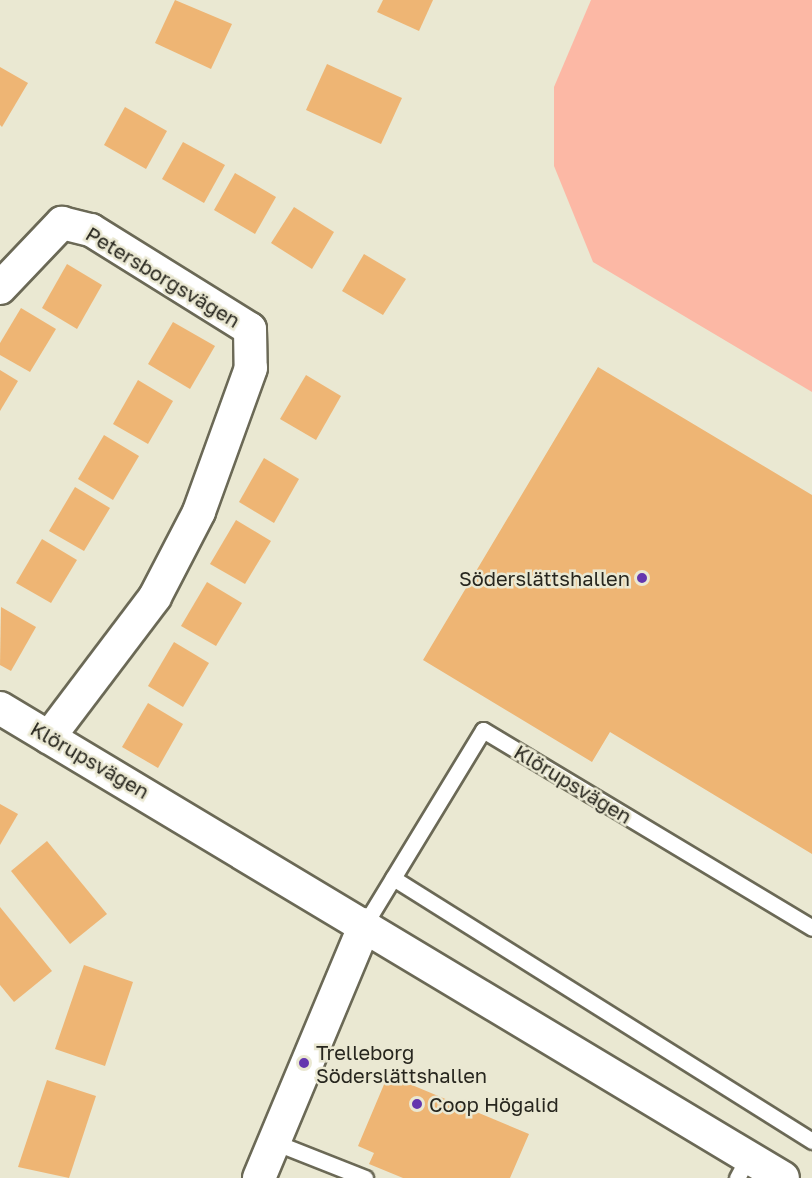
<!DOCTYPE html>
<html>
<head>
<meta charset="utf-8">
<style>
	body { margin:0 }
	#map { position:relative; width:812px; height:1178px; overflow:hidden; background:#eae8d2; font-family:"Golos Text",sans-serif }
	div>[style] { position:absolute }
	.green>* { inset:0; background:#fcb8a5 }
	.building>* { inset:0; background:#eeb574 }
	.roads { filter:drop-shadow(2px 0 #6b6956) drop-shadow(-2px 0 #6b6956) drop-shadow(0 2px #6b6956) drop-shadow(0 -2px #6b6956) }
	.lane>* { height:15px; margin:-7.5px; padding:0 7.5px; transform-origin:7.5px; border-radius:7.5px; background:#fff }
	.street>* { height:32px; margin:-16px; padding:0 16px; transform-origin:16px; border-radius:16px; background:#fff }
	.dots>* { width:16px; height:16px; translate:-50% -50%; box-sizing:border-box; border:3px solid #eae8d2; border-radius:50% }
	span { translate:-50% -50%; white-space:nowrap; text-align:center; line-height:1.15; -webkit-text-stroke:5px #eae8d2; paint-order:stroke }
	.street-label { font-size:20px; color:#27261e }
	.poi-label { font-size:20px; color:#27261e }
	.right { translate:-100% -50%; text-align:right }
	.left { translate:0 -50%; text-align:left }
</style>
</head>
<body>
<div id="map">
	<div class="green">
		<div style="clip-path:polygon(591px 0,812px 0,812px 392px,593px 262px,554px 166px,554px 87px)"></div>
	</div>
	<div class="building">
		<div style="clip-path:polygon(175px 0,232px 24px,211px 69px,155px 43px)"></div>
		<div style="clip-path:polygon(383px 0,433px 0,419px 31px,377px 12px)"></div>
		<div style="clip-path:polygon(327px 64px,402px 98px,381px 144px,306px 110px)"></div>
		<div style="clip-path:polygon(0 67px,28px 83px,2px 127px,0 125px)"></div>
		<div style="clip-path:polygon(125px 107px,167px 131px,146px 169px,104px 145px)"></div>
		<div style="clip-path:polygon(183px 142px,225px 165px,204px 203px,162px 179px)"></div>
		<div style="clip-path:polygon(235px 173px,276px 197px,255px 234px,214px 210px)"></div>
		<div style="clip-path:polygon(294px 207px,334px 232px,312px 269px,271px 243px)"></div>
		<div style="clip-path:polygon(364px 254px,406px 279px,383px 315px,342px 291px)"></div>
		<div style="clip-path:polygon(67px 264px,102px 285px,77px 329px,42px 308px)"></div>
		<div style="clip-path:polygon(21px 308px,56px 329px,30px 372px,0 355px,0 343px)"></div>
		<div style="clip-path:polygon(173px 322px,215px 346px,190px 389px,148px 364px)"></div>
		<div style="clip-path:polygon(598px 367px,812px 495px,812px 854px,610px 732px,592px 762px,423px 660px)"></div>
		<div style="clip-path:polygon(0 370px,18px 381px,0 411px)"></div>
		<div style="clip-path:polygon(306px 375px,341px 396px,316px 440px,280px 419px)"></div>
		<div style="clip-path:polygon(138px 380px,173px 401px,148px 444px,113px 424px)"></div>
		<div style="clip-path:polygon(104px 435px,139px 456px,113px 500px,78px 479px)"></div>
		<div style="clip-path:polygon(264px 458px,299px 479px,274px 523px,239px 502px)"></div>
		<div style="clip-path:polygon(75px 487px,110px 508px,84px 551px,49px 531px)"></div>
		<div style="clip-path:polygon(236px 520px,271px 541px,245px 584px,210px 564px)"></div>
		<div style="clip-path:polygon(42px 539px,77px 560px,51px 603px,16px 583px)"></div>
		<div style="clip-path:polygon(207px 582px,242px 603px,216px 646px,181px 626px)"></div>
		<div style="clip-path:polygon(1px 607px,36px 627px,11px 671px,0 665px)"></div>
		<div style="clip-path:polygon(174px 642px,209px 663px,183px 707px,148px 686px)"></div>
		<div style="clip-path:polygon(148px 703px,183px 724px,158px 768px,122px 747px)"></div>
		<div style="clip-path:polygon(0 804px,18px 814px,0 845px)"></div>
		<div style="clip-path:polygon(47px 841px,107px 914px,70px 944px,11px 871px)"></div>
		<div style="clip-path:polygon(0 907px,52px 971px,14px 1002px,0 985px)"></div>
		<div style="clip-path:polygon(84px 965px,133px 982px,105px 1066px,55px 1049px)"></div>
		<div style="clip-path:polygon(388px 1075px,529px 1134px,510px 1178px,403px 1178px,369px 1164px,374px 1153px,358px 1146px)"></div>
		<div style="clip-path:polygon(47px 1080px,96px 1096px,69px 1178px,18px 1167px)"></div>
	</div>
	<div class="roads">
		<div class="lane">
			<div style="left:393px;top:878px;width:495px;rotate:32.1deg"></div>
			<div style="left:365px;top:924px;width:227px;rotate:-58.7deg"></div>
			<div style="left:483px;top:730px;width:384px;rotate:31deg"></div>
			<div style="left:274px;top:1142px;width:98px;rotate:21.6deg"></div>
			<div style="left:737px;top:1178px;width:26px;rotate:-62deg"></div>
		</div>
		<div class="street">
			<div style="left:0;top:288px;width:90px;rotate:-46.4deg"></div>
			<div style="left:62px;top:223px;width:30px;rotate:14deg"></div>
			<div style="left:91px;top:230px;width:187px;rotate:31.9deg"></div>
			<div style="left:250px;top:329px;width:39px;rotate:89deg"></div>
			<div style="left:251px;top:368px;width:153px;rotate:109.9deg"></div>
			<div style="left:199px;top:512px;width:96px;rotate:117.4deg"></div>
			<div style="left:155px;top:597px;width:176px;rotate:127.1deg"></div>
			<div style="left:0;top:708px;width:913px;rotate:30.97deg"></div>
			<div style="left:259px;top:1178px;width:275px;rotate:-67.3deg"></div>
		</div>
	</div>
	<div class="dots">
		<div style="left:642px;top:578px;background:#6436ae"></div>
		<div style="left:304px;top:1063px;background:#6436ae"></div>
		<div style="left:417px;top:1104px;background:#6436ae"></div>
	</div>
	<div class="street-label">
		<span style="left:163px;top:277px;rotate:31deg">Petersborgsvägen</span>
		<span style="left:90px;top:760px;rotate:30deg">Klörupsvägen</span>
		<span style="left:573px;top:784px;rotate:31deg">Klörupsvägen</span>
	</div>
	<div class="poi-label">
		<span class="right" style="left:630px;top:578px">Söderslättshallen</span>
		<span class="left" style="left:316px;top:1064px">Trelleborg<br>Söderslättshallen</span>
		<span class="left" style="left:429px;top:1104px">Coop Högalid</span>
	</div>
</div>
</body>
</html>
